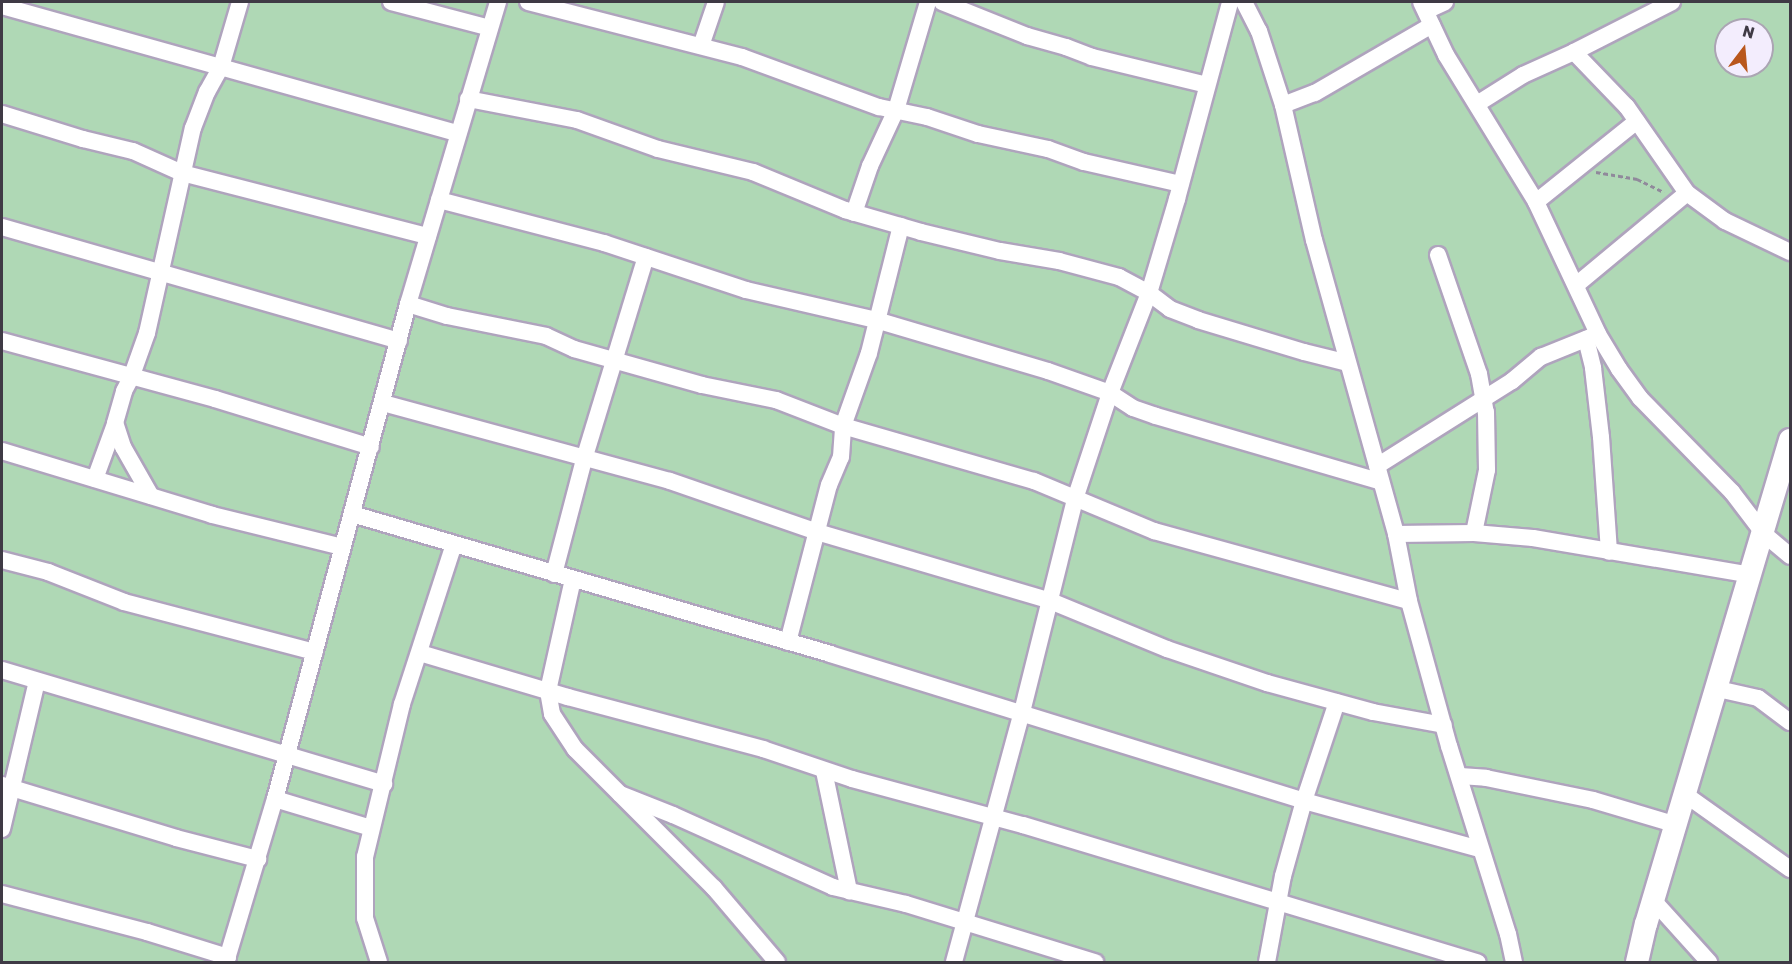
<!DOCTYPE html>
<html>
<head>
<meta charset="utf-8">
<style>
	body { margin:0 }
	#map { position:relative; width:1792px; height:964px; overflow:hidden; background:#e8ddf7; font-family:Rubik,sans-serif }
	div>[style] { position:absolute }
	.green>* { inset:0; background:#afd8b5 }
	.path>* { height:3px; margin-top:-1.5px; transform-origin:0; background:repeating-linear-gradient(90deg,#90899b 0 4.5px,transparent 0 7.5px) }
	.roads { filter:drop-shadow(2px 0 #afa4bd) drop-shadow(-2px 0 #afa4bd) drop-shadow(0 2px #afa4bd) drop-shadow(0 -2px #afa4bd) }
	.street>* { height:16px; margin:-8px; padding:0 8px; transform-origin:8px; border-radius:8px; background:#fff }
	.secondary>* { height:22px; margin:-11px; padding:0 11px; transform-origin:11px; border-radius:11px; background:#fff }
	span { translate:-50% -50%; white-space:nowrap; text-align:center; line-height:1.15; -webkit-text-stroke:6px #f3edfd; paint-order:stroke }
	.frame { position:absolute; inset:0; border:3px solid #3f3a45; pointer-events:none }
	.north { position:absolute; left:1714px; top:18px; width:60px; height:60px; box-sizing:border-box; background:#f3edfd; border:2px solid #aba5b3; border-radius:50%; rotate:16deg; font-size:16px; font-weight:700; line-height:24px; text-align:center; color:#3f3a45 }
	.north::after { content:''; display:block; margin:auto; width:21px; height:27px; background:#b9571c; clip-path:polygon(50% 0,100% 100%,50% 72%,0 100%) }
</style>
</head>
<body>
<div id="map">
	<div class="green">
		<div style="clip-path:polygon(evenodd,2px 2px,1790px 2px,1790px 962px,2px 962px,2px 2px,1726px 30px,1762px 30px,1762px 66px,1726px 66px,1726px 30px)"></div>
	</div>
	<div class="path">
		<div style="left:1596px;top:172px;width:42px;rotate:9.7deg"></div>
		<div style="left:1637px;top:179px;width:30px;rotate:26deg"></div>
	</div>
	<div class="roads">
		<div class="street">
			<div style="left:391px;top:2px;width:102px;rotate:14.7deg"></div>
			<div style="left:528px;top:2px;width:221px;rotate:14.4deg"></div>
			<div style="left:742px;top:57px;width:146px;rotate:20.1deg"></div>
			<div style="left:879px;top:107px;width:49px;rotate:11.8deg"></div>
			<div style="left:927px;top:117px;width:54px;rotate:18.4deg"></div>
			<div style="left:978px;top:134px;width:72px;rotate:12.1deg"></div>
			<div style="left:1048px;top:149px;width:38px;rotate:20deg"></div>
			<div style="left:1084px;top:162px;width:99px;rotate:12.8deg"></div>
			<div style="left:942px;top:2px;width:92px;rotate:21.8deg"></div>
			<div style="left:1027px;top:36px;width:41px;rotate:15.8deg"></div>
			<div style="left:1066px;top:47px;width:28px;rotate:21deg"></div>
			<div style="left:1092px;top:57px;width:118px;rotate:13.7deg"></div>
			<div style="left:1244px;top:2px;width:33px;rotate:63deg"></div>
			<div style="left:1259px;top:31px;width:78px;rotate:72deg"></div>
			<div style="left:1283px;top:105px;width:139px;rotate:77.1deg"></div>
			<div style="left:1314px;top:240px;width:305px;rotate:74.4deg"></div>
			<div style="left:1396px;top:534px;width:68px;rotate:79deg"></div>
			<div style="left:1409px;top:601px;width:150px;rotate:74.6deg"></div>
			<div style="left:1449px;top:746px;width:197px;rotate:72.6deg"></div>
			<div style="left:1508px;top:934px;width:29px;rotate:78deg"></div>
			<div style="left:1421px;top:2px;width:59px;rotate:64.7deg"></div>
			<div style="left:1446px;top:55px;width:172px;rotate:58.5deg"></div>
			<div style="left:1536px;top:202px;width:146px;rotate:64.8deg"></div>
			<div style="left:1598px;top:334px;width:41px;rotate:59deg"></div>
			<div style="left:1619px;top:369px;width:36px;rotate:54deg"></div>
			<div style="left:1640px;top:398px;width:132px;rotate:45.6deg"></div>
			<div style="left:1732px;top:492px;width:53px;rotate:52.7deg"></div>
			<div style="left:1764px;top:534px;width:34px;rotate:40deg"></div>
			<div style="left:2px;top:6px;width:472px;rotate:15.6deg"></div>
			<div style="left:1426px;top:11px;width:21px;rotate:-25deg"></div>
			<div style="left:701px;top:46px;width:46px;rotate:-71.2deg"></div>
			<div style="left:1574px;top:52px;width:110px;rotate:-27deg"></div>
			<div style="left:468px;top:99px;width:111px;rotate:10.9deg"></div>
			<div style="left:577px;top:120px;width:86px;rotate:19.7deg"></div>
			<div style="left:658px;top:149px;width:98px;rotate:13.6deg"></div>
			<div style="left:753px;top:172px;width:100px;rotate:22.4deg"></div>
			<div style="left:845px;top:210px;width:79px;rotate:16.1deg"></div>
			<div style="left:921px;top:232px;width:81px;rotate:13.5deg"></div>
			<div style="left:1000px;top:251px;width:60px;rotate:9.6deg"></div>
			<div style="left:1059px;top:261px;width:62px;rotate:14.9deg"></div>
			<div style="left:1119px;top:277px;width:34px;rotate:28deg"></div>
			<div style="left:1149px;top:293px;width:26px;rotate:37deg"></div>
			<div style="left:1170px;top:309px;width:30px;rotate:21deg"></div>
			<div style="left:1198px;top:320px;width:111px;rotate:16.8deg"></div>
			<div style="left:1304px;top:352px;width:45px;rotate:14deg"></div>
			<div style="left:1477px;top:104px;width:54px;rotate:-32.2deg"></div>
			<div style="left:1523px;top:75px;width:56px;rotate:-24.3deg"></div>
			<div style="left:1574px;top:52px;width:76px;rotate:46.1deg"></div>
			<div style="left:1627px;top:107px;width:105px;rotate:55.1deg"></div>
			<div style="left:1687px;top:193px;width:144px;rotate:140.3deg"></div>
			<div style="left:1283px;top:105px;width:34px;rotate:-21deg"></div>
			<div style="left:1315px;top:93px;width:135px;rotate:-30.2deg"></div>
			<div style="left:2px;top:114px;width:85px;rotate:17.2deg"></div>
			<div style="left:83px;top:139px;width:51px;rotate:13.5deg"></div>
			<div style="left:133px;top:151px;width:54px;rotate:24.2deg"></div>
			<div style="left:182px;top:173px;width:254px;rotate:14.4deg"></div>
			<div style="left:1687px;top:193px;width:47px;rotate:36.4deg"></div>
			<div style="left:1725px;top:221px;width:72px;rotate:25.5deg"></div>
			<div style="left:439px;top:200px;width:171px;rotate:14.6deg"></div>
			<div style="left:604px;top:243px;width:150px;rotate:18.3deg"></div>
			<div style="left:746px;top:290px;width:133px;rotate:13deg"></div>
			<div style="left:876px;top:320px;width:179px;rotate:16.5deg"></div>
			<div style="left:1048px;top:371px;width:66px;rotate:19.5deg"></div>
			<div style="left:1110px;top:393px;width:27px;rotate:33deg"></div>
			<div style="left:1133px;top:408px;width:24px;rotate:19deg"></div>
			<div style="left:1156px;top:416px;width:234px;rotate:16.3deg"></div>
			<div style="left:1536px;top:202px;width:129px;rotate:-38.7deg"></div>
			<div style="left:854px;top:213px;width:50px;rotate:-71.2deg"></div>
			<div style="left:870px;top:166px;width:62px;rotate:-65.1deg"></div>
			<div style="left:896px;top:110px;width:113px;rotate:-73.5deg"></div>
			<div style="left:2px;top:227px;width:413px;rotate:16deg"></div>
			<div style="left:1438px;top:255px;width:126px;rotate:71deg"></div>
			<div style="left:1479px;top:374px;width:39px;rotate:80deg"></div>
			<div style="left:1486px;top:412px;width:58px;rotate:89deg"></div>
			<div style="left:1487px;top:470px;width:64px;rotate:101.7deg"></div>
			<div style="left:408px;top:304px;width:41px;rotate:17.1deg"></div>
			<div style="left:447px;top:316px;width:101px;rotate:11.4deg"></div>
			<div style="left:546px;top:336px;width:31px;rotate:25deg"></div>
			<div style="left:574px;top:349px;width:133px;rotate:15.7deg"></div>
			<div style="left:702px;top:385px;width:76px;rotate:11.5deg"></div>
			<div style="left:776px;top:400px;width:72px;rotate:21.2deg"></div>
			<div style="left:843px;top:426px;width:199px;rotate:16.1deg"></div>
			<div style="left:1034px;top:481px;width:130px;rotate:22.6deg"></div>
			<div style="left:1154px;top:531px;width:264px;rotate:15.4deg"></div>
			<div style="left:1586px;top:339px;width:30px;rotate:76deg"></div>
			<div style="left:1593px;top:368px;width:69px;rotate:83.4deg"></div>
			<div style="left:1601px;top:437px;width:115px;rotate:86deg"></div>
			<div style="left:2px;top:341px;width:221px;rotate:15.2deg"></div>
			<div style="left:215px;top:399px;width:163px;rotate:17.1deg"></div>
			<div style="left:383px;top:403px;width:297px;rotate:15.2deg"></div>
			<div style="left:670px;top:481px;width:156px;rotate:19.1deg"></div>
			<div style="left:817px;top:532px;width:241px;rotate:16.4deg"></div>
			<div style="left:1048px;top:600px;width:129px;rotate:22.4deg"></div>
			<div style="left:1167px;top:649px;width:106px;rotate:18.8deg"></div>
			<div style="left:1267px;top:683px;width:110px;rotate:15.3deg"></div>
			<div style="left:1373px;top:712px;width:72px;rotate:10.4deg"></div>
			<div style="left:2px;top:451px;width:220px;rotate:16.9deg"></div>
			<div style="left:212px;top:515px;width:134px;rotate:13.8deg"></div>
			<div style="left:1377px;top:466px;width:160px;rotate:-32.2deg"></div>
			<div style="left:1512px;top:381px;width:38px;rotate:-40deg"></div>
			<div style="left:1541px;top:357px;width:61px;rotate:-22deg"></div>
			<div style="left:95px;top:479px;width:59px;rotate:-70deg"></div>
			<div style="left:151px;top:496px;width:56px;rotate:-119.7deg"></div>
			<div style="left:123px;top:447px;width:25px;rotate:-108deg"></div>
			<div style="left:115px;top:423px;width:33px;rotate:-74deg"></div>
			<div style="left:124px;top:391px;width:15px;rotate:-62deg"></div>
			<div style="left:131px;top:378px;width:48px;rotate:-70.4deg"></div>
			<div style="left:147px;top:333px;width:210px;rotate:-77.4deg"></div>
			<div style="left:193px;top:128px;width:39px;rotate:-69deg"></div>
			<div style="left:207px;top:92px;width:29px;rotate:-61deg"></div>
			<div style="left:221px;top:67px;width:68px;rotate:-73.7deg"></div>
			<div style="left:352px;top:514px;width:498px;rotate:16.3deg"></div>
			<div style="left:830px;top:654px;width:496px;rotate:17.2deg"></div>
			<div style="left:1304px;top:801px;width:182px;rotate:15.3deg"></div>
			<div style="left:1396px;top:534px;width:78px;rotate:-0.7deg"></div>
			<div style="left:1474px;top:533px;width:59px;rotate:4.8deg"></div>
			<div style="left:1533px;top:538px;width:221px;rotate:9.6deg"></div>
			<div style="left:2px;top:560px;width:48px;rotate:14.6deg"></div>
			<div style="left:48px;top:572px;width:82px;rotate:21.5deg"></div>
			<div style="left:124px;top:602px;width:197px;rotate:14.7deg"></div>
			<div style="left:554px;top:574px;width:122px;rotate:-75.3deg"></div>
			<div style="left:585px;top:456px;width:208px;rotate:-73deg"></div>
			<div style="left:573px;top:579px;width:115px;rotate:102.6deg"></div>
			<div style="left:548px;top:691px;width:23px;rotate:80deg"></div>
			<div style="left:552px;top:714px;width:42px;rotate:56.7deg"></div>
			<div style="left:575px;top:749px;width:197px;rotate:45deg"></div>
			<div style="left:714px;top:888px;width:97px;rotate:49.6deg"></div>
			<div style="left:788px;top:642px;width:162px;rotate:-75.4deg"></div>
			<div style="left:829px;top:485px;width:30px;rotate:-67deg"></div>
			<div style="left:841px;top:457px;width:31px;rotate:-86deg"></div>
			<div style="left:843px;top:426px;width:77px;rotate:-70.4deg"></div>
			<div style="left:869px;top:353px;width:131px;rotate:-75.9deg"></div>
			<div style="left:420px;top:653px;width:154px;rotate:16.6deg"></div>
			<div style="left:568px;top:697px;width:202px;rotate:14.9deg"></div>
			<div style="left:763px;top:749px;width:94px;rotate:18.6deg"></div>
			<div style="left:852px;top:779px;width:177px;rotate:15.1deg"></div>
			<div style="left:1023px;top:825px;width:475px;rotate:16.8deg"></div>
			<div style="left:2px;top:670px;width:399px;rotate:16.6deg"></div>
			<div style="left:1718px;top:689px;width:41px;rotate:12.7deg"></div>
			<div style="left:1758px;top:698px;width:40px;rotate:37deg"></div>
			<div style="left:824px;top:771px;width:123px;rotate:78.2deg"></div>
			<div style="left:1460px;top:776px;width:26px;rotate:4deg"></div>
			<div style="left:1486px;top:778px;width:109px;rotate:11.6deg"></div>
			<div style="left:1593px;top:800px;width:88px;rotate:16.6deg"></div>
			<div style="left:2px;top:785px;width:182px;rotate:16.9deg"></div>
			<div style="left:176px;top:838px;width:85px;rotate:14.4deg"></div>
			<div style="left:620px;top:794px;width:57px;rotate:21.6deg"></div>
			<div style="left:673px;top:815px;width:175px;rotate:24.2deg"></div>
			<div style="left:833px;top:887px;width:75px;rotate:13.1deg"></div>
			<div style="left:906px;top:904px;width:198px;rotate:17.1deg"></div>
			<div style="left:1686px;top:795px;width:128px;rotate:35.4deg"></div>
			<div style="left:275px;top:799px;width:100px;rotate:16.8deg"></div>
			<div style="left:2px;top:829px;width:152px;rotate:-76.7deg"></div>
			<div style="left:2px;top:894px;width:150px;rotate:14.7deg"></div>
			<div style="left:147px;top:932px;width:85px;rotate:17.2deg"></div>
			<div style="left:1653px;top:900px;width:84px;rotate:47.9deg"></div>
			<div style="left:226px;top:962px;width:170px;rotate:-73.3deg"></div>
			<div style="left:275px;top:799px;width:513px;rotate:-74.96deg"></div>
			<div style="left:408px;top:304px;width:315px;rotate:-73.4deg"></div>
			<div style="left:379px;top:962px;width:46px;rotate:-107.7deg"></div>
			<div style="left:365px;top:918px;width:61px;rotate:-90deg"></div>
			<div style="left:365px;top:857px;width:157px;rotate:-76.4deg"></div>
			<div style="left:402px;top:704px;width:168px;rotate:-72deg"></div>
			<div style="left:954px;top:962px;width:259px;rotate:-74.8deg"></div>
			<div style="left:1022px;top:712px;width:219px;rotate:-76deg"></div>
			<div style="left:1075px;top:499px;width:112px;rotate:-71.7deg"></div>
			<div style="left:1110px;top:393px;width:107px;rotate:-68.7deg"></div>
			<div style="left:1149px;top:293px;width:98px;rotate:-73.4deg"></div>
			<div style="left:1177px;top:199px;width:204px;rotate:-74.9deg"></div>
			<div style="left:1267px;top:962px;width:87px;rotate:-79.5deg"></div>
			<div style="left:1283px;top:876px;width:78px;rotate:-74.4deg"></div>
			<div style="left:1304px;top:801px;width:104px;rotate:-71.6deg"></div>
		</div>
		<div class="secondary">
			<div style="left:1637px;top:962px;width:39px;rotate:-77deg"></div>
			<div style="left:1646px;top:924px;width:505px;rotate:-73.43deg"></div>
		</div>
	</div>
	<div class="frame"></div>
	<div class="north">N</div>
</div>
</body>
</html>
